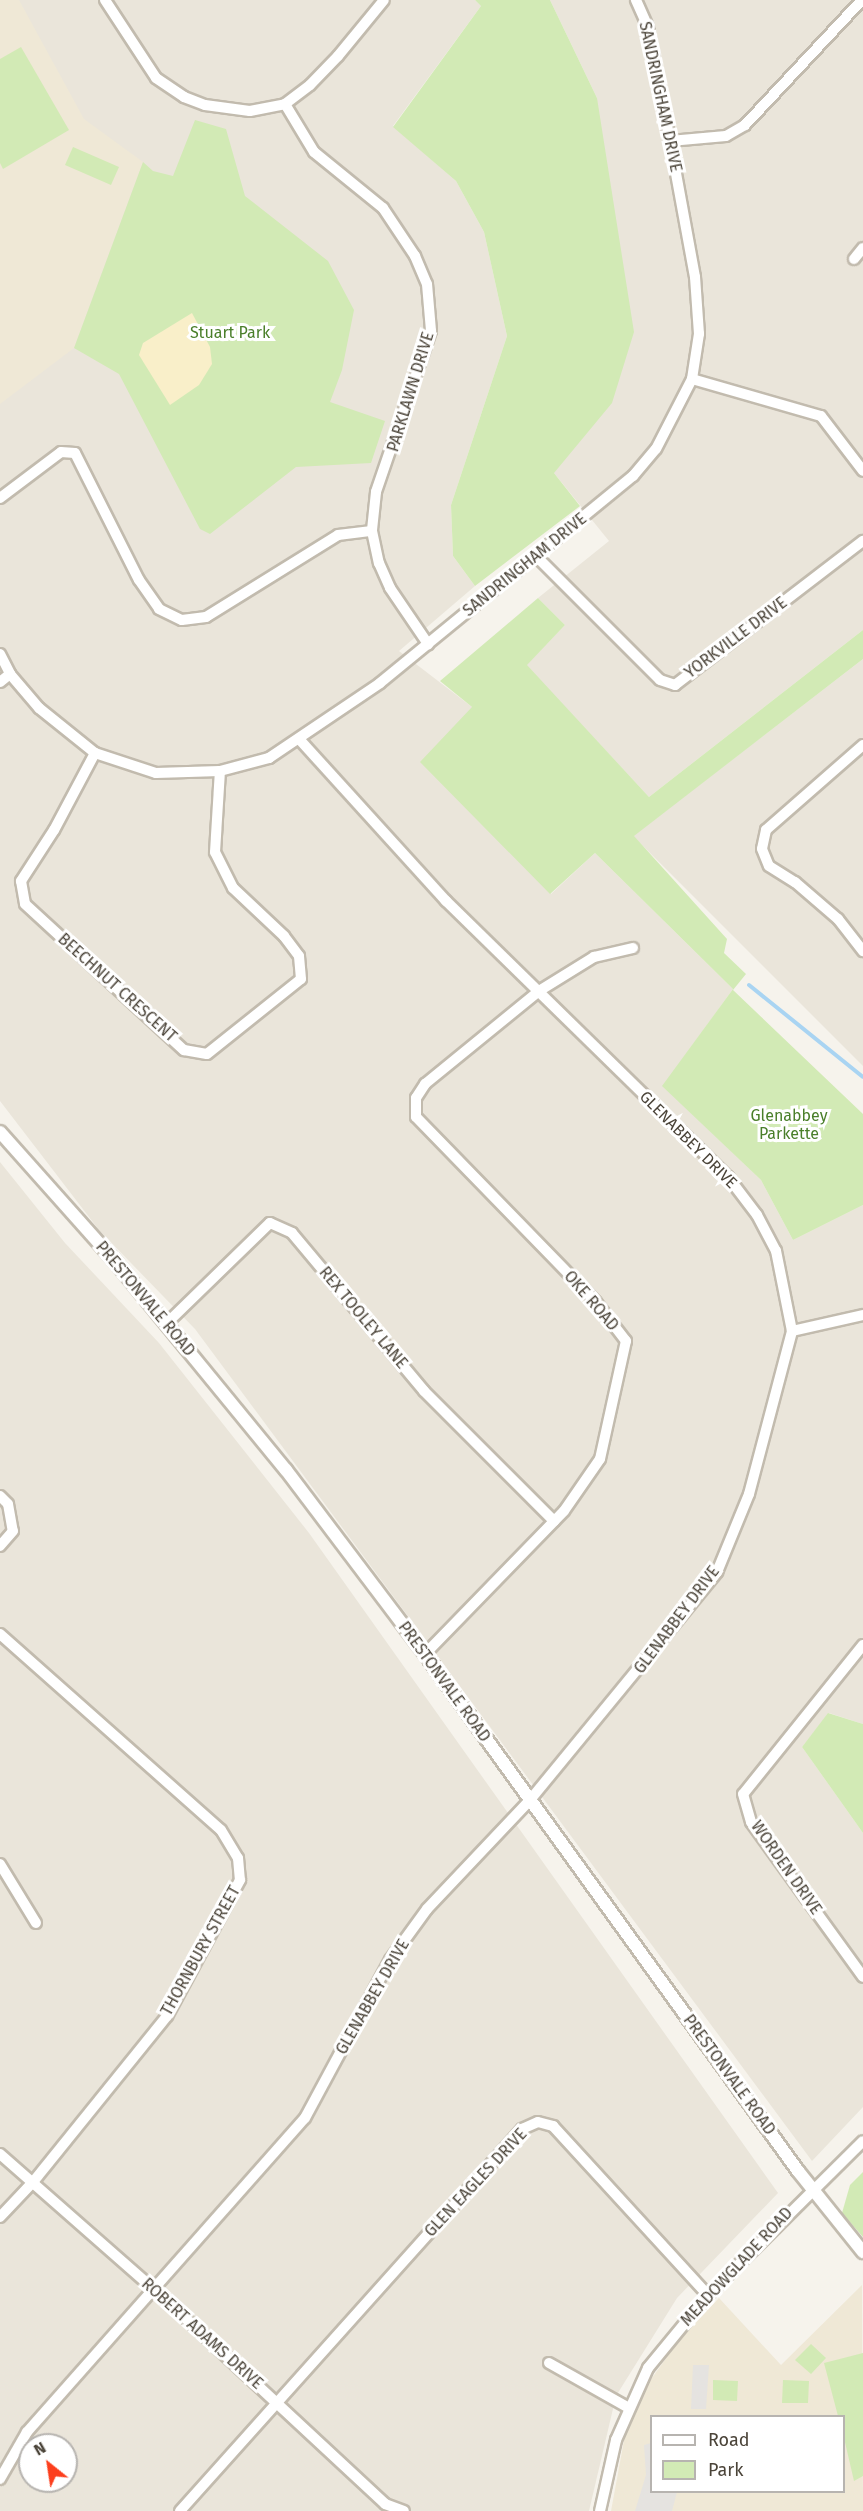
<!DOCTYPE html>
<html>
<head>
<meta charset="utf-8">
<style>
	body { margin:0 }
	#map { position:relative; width:863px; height:2511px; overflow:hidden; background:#f6f3ec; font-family:"Fira Sans",sans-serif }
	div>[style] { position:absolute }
	.residential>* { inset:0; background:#eae5da }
	.education>* { inset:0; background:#efe8d6 }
	.green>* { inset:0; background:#d2eab5 }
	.sand>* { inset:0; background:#f9efc9 }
	.parking>* { inset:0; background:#e5e3e0 }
	.stream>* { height:4px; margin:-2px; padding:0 2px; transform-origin:2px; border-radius:2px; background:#a9d4f2 }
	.roads { filter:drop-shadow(2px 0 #c2bbae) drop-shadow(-2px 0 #c2bbae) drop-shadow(0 2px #c2bbae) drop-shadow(0 -2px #c2bbae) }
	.minor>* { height:10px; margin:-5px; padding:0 5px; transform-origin:5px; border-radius:5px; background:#fff }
	.tertiary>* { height:12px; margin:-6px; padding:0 6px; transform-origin:6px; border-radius:6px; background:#fff }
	span { translate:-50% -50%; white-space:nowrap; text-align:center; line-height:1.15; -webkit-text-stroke:6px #fff; paint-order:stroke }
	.street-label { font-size:16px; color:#4b4439 }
	.park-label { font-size:16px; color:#4a7f2a }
	.legend { position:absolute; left:650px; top:2415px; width:195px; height:78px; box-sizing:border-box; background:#fff; border:2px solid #b7b4b0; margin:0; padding:8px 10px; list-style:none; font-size:18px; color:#4b4439 }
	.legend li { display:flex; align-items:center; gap:12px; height:30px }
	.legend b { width:30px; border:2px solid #b7b4b0 }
	.north { position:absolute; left:18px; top:2433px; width:60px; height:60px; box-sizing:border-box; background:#fff; border:2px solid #b7b4b0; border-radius:50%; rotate:330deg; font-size:16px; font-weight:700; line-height:24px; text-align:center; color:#4b4439 }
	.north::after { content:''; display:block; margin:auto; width:21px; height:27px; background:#fc3f1d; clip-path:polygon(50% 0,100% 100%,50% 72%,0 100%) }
</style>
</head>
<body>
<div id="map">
	<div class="residential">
		<div style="clip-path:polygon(0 0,475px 0,481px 6px,393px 126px,456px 181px,484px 232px,507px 336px,451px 505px,453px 556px,475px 586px,399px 651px,472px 707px,551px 894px,595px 853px,733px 989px,663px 1086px,761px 1180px,793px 1240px,863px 1205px,863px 1724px,829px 1713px,802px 1747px,863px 1833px,863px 2107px,812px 2161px,195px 1329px,99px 1230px,0 1101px)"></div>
		<div style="clip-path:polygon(550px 0,863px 0,863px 630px,649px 797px,526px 665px,565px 625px,538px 598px,609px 541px,554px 473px,597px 98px)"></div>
		<div style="clip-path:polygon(863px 659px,863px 1066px,633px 836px)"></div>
		<div style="clip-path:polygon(evenodd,0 1162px,65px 1243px,159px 1343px,309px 1533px,778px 2193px,677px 2298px,616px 2396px,589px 2511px,0 2511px,0 1162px,30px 2445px,66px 2445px,66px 2481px,30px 2481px,30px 2445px)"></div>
	</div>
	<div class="education">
		<div style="clip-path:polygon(0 0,19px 0,84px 119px,143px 162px,74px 348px,0 404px)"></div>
		<div style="clip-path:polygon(evenodd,862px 2285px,863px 2511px,611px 2511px,625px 2435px,649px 2382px,680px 2339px,719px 2298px,781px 2365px,862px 2285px,652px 2416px,844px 2416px,844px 2492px,652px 2492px,652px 2416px)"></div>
	</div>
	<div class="green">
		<div style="clip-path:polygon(475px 0,550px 0,597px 98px,634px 332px,612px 403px,554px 473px,580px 506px,475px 586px,453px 556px,451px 505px,507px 336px,484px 232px,456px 181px,393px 127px,481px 6px)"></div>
		<div style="clip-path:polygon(21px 47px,69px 130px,3px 169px,0 163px,0 59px)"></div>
		<div style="clip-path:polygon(195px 120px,226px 129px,245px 196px,328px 261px,354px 310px,342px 370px,330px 402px,385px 421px,371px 463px,296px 467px,210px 534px,200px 529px,119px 374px,74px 348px,143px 162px,153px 171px,173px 176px)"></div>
		<div style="clip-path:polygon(73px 147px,119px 167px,111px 185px,65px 165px)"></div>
		<div style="clip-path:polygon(538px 598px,565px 625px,527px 665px,649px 797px,863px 630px,863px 659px,634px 836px,727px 939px,724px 953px,746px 974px,733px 990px,863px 1114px,863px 1205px,793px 1240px,761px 1180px,662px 1086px,733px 989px,595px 853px,550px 894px,420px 762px,472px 707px,440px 681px)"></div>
		<div style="clip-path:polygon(828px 1713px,863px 1724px,863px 1833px,802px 1747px)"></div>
		<div style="clip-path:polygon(863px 2172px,863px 2237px,842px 2213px,850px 2185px)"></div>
		<div style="clip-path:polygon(811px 2344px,826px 2358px,811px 2374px,795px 2360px)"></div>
		<div style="clip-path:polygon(863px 2353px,863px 2476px,854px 2481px,844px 2438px,844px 2416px,838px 2416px,824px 2363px)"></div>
		<div style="clip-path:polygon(713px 2380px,738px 2381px,737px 2401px,713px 2400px)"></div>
		<div style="clip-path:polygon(783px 2380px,809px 2381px,808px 2403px,782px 2403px)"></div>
	</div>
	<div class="sand">
		<div style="clip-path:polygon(192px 313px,210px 347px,212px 364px,199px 385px,170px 405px,139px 355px,143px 343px)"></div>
	</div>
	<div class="parking">
		<div style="clip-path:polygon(693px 2365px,709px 2365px,706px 2409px,691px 2409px)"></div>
		<div style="clip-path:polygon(651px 2443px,652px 2492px,677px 2492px,672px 2511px,635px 2511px,646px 2475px,644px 2445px)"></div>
	</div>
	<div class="stream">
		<div style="left:749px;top:985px;width:146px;rotate:38.9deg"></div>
	</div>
	<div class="roads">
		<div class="minor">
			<div style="left:105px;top:0;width:93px;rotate:56.8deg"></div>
			<div style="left:156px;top:78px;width:34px;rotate:34deg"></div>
			<div style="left:184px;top:97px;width:22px;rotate:21deg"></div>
			<div style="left:205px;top:105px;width:45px;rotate:7.6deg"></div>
			<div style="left:250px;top:111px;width:36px;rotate:-11deg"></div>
			<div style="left:285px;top:104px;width:31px;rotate:-37deg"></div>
			<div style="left:310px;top:85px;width:40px;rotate:-46deg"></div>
			<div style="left:338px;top:56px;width:72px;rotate:-50.6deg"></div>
			<div style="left:285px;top:104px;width:56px;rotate:58.9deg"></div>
			<div style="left:314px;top:152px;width:89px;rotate:39.1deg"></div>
			<div style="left:383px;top:208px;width:58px;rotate:56.3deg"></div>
			<div style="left:415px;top:256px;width:30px;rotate:67deg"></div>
			<div style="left:427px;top:284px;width:47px;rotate:85.1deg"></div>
			<div style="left:431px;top:331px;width:170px;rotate:108.9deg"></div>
			<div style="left:376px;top:492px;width:39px;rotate:96deg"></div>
			<div style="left:372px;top:531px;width:33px;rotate:78deg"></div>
			<div style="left:379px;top:563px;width:27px;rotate:66deg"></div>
			<div style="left:390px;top:588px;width:68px;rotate:55.8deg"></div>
			<div style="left:670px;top:141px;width:56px;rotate:-5.1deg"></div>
			<div style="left:726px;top:136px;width:22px;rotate:-30deg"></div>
			<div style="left:745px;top:125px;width:171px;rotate:-46.9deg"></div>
			<div style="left:854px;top:259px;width:14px;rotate:-51deg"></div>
			<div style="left:692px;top:379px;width:134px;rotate:16deg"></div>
			<div style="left:821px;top:416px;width:69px;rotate:52.6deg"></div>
			<div style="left:0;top:498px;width:76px;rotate:-37deg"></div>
			<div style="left:61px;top:452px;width:14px;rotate:4deg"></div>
			<div style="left:75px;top:453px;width:142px;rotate:63.3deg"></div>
			<div style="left:139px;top:580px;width:35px;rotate:55deg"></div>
			<div style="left:159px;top:609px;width:25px;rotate:26deg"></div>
			<div style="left:182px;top:620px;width:24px;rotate:-7deg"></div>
			<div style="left:206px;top:617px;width:155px;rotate:-31.8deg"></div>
			<div style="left:338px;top:535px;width:34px;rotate:-7deg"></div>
			<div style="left:536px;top:556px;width:175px;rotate:45deg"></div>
			<div style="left:660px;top:680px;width:16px;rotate:18deg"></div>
			<div style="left:675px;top:685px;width:237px;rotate:-37.5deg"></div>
			<div style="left:0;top:654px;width:22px;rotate:63deg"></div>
			<div style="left:10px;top:674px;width:45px;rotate:49.5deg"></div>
			<div style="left:39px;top:708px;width:72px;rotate:38.8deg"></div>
			<div style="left:95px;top:753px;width:64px;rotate:18.2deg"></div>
			<div style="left:156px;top:773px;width:64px;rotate:-1.8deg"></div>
			<div style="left:220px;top:771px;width:51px;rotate:-14.9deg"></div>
			<div style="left:269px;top:758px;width:134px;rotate:-34deg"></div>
			<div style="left:380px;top:683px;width:327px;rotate:-39.3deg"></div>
			<div style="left:633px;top:476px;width:35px;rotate:-50deg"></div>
			<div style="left:656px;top:449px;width:79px;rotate:-62.8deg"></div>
			<div style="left:692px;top:379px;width:46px;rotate:-81.2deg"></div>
			<div style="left:699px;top:334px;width:57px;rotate:-94deg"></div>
			<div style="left:695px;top:277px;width:138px;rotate:-100.4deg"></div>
			<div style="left:670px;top:141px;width:116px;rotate:-100.9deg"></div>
			<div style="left:648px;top:27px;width:30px;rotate:-114deg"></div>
			<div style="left:0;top:682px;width:13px;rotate:-39deg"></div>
			<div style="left:863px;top:745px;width:129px;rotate:138.8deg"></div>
			<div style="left:766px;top:830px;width:19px;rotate:102deg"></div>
			<div style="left:762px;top:849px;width:18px;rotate:68deg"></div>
			<div style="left:769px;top:866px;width:31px;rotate:32deg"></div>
			<div style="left:795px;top:882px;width:57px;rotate:40.7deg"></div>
			<div style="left:838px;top:919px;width:41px;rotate:52deg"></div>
			<div style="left:95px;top:753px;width:87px;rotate:118deg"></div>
			<div style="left:54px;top:830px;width:61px;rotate:122.9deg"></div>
			<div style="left:21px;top:881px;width:23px;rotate:80deg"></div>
			<div style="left:25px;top:904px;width:216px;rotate:42.6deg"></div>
			<div style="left:184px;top:1050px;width:23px;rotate:10deg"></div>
			<div style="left:207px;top:1054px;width:120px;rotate:-38.6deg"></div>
			<div style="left:301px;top:979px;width:23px;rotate:-95deg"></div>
			<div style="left:299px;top:956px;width:25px;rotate:-127deg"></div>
			<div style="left:284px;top:936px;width:70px;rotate:-136.7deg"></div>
			<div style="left:233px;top:888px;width:40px;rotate:-116.6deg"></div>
			<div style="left:215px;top:852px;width:81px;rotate:-86.5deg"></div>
			<div style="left:166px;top:1324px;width:145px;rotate:-44.2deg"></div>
			<div style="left:270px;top:1223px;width:24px;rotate:24deg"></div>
			<div style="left:292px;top:1233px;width:206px;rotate:50.1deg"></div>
			<div style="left:424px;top:1391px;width:184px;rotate:45deg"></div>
			<div style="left:792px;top:1331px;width:73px;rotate:-12.7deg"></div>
			<div style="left:0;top:1496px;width:11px;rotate:45deg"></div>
			<div style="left:8px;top:1504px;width:27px;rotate:80deg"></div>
			<div style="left:13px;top:1531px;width:20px;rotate:131deg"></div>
			<div style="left:0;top:1634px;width:295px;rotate:41.6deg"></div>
			<div style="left:221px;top:1830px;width:33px;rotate:59deg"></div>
			<div style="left:238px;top:1858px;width:22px;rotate:85deg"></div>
			<div style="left:240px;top:1880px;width:154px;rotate:118.2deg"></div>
			<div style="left:167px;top:2016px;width:213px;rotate:128.9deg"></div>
			<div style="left:33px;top:2182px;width:48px;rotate:133.3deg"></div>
			<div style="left:863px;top:1645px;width:191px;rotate:128.8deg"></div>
			<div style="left:743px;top:1794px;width:29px;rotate:74deg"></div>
			<div style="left:751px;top:1822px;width:191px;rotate:54.1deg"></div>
			<div style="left:425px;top:1654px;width:199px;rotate:-45.8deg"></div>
			<div style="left:564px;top:1511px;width:63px;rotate:-55.3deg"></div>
			<div style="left:600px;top:1459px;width:121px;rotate:-77.6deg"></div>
			<div style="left:626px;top:1341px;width:49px;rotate:-127.6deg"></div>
			<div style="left:596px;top:1302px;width:258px;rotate:-134.2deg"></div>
			<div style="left:416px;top:1117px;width:19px;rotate:-90deg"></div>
			<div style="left:416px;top:1098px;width:17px;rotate:-57deg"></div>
			<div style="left:425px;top:1084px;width:147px;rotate:-39.2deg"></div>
			<div style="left:539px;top:991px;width:65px;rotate:-31.7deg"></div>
			<div style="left:594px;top:957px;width:40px;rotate:-13deg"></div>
			<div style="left:0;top:1864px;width:69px;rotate:58.6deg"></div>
			<div style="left:0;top:2154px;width:206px;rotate:41.3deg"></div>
			<div style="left:155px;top:2290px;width:314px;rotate:42.9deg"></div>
			<div style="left:385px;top:2504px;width:20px;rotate:20deg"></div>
			<div style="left:549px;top:2363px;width:90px;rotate:29.4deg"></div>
			<div style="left:0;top:2479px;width:54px;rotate:-60.1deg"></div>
			<div style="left:27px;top:2432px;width:419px;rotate:-48.5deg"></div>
			<div style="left:305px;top:2118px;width:179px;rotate:-61.7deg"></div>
			<div style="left:390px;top:1960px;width:63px;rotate:-54deg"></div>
			<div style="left:427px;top:1909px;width:150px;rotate:-46.6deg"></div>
			<div style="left:530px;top:1800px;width:295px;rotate:-50.6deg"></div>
			<div style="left:717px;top:1572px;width:84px;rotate:-67.7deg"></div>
			<div style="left:749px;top:1494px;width:169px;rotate:-75.2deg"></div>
			<div style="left:792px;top:1331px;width:82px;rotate:-101.3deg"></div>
			<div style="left:776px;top:1251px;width:41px;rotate:-117.8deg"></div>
			<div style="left:757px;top:1215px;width:48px;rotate:-127.3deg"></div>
			<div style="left:728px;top:1177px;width:395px;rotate:-135.6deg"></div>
			<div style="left:446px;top:901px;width:219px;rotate:-132.2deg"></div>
			<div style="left:180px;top:2511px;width:513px;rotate:-48.16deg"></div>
			<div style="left:522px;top:2129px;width:17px;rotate:-24deg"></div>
			<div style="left:538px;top:2122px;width:16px;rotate:15deg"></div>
			<div style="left:553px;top:2126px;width:229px;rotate:47.5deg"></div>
			<div style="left:600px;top:2511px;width:73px;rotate:-77.3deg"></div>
			<div style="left:616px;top:2440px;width:79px;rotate:-66deg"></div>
			<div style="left:648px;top:2368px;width:94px;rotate:-50.6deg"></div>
			<div style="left:708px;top:2295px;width:218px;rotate:-44.8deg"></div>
		</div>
		<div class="tertiary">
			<div style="left:0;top:1132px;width:171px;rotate:48.3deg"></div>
			<div style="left:114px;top:1260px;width:271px;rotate:50.7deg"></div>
			<div style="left:286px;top:1470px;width:231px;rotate:52.9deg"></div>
			<div style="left:425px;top:1654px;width:638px;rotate:54.19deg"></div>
			<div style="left:798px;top:2171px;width:104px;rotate:51.3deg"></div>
		</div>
	</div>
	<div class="street-label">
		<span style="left:660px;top:97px;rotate:78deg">SANDRINGHAM DRIVE</span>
		<span style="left:411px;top:392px;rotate:-73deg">PARKLAWN DRIVE</span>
		<span style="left:525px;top:565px;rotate:-39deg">SANDRINGHAM DRIVE</span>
		<span style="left:736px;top:638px;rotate:-37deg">YORKVILLE DRIVE</span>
		<span style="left:117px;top:988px;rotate:42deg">BEECHNUT CRESCENT</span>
		<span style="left:688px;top:1140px;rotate:45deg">GLENABBEY DRIVE</span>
		<span style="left:145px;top:1299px;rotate:50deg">PRESTONVALE ROAD</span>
		<span style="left:591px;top:1301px;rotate:49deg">OKE ROAD</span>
		<span style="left:363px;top:1318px;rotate:50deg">REX TOOLEY LANE</span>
		<span style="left:677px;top:1620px;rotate:-53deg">GLENABBEY DRIVE</span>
		<span style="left:444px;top:1682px;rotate:54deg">PRESTONVALE ROAD</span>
		<span style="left:786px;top:1868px;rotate:55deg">WORDEN DRIVE</span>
		<span style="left:201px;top:1951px;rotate:-61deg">THORNBURY STREET</span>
		<span style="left:373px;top:1997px;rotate:-60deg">GLENABBEY DRIVE</span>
		<span style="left:729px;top:2075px;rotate:54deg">PRESTONVALE ROAD</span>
		<span style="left:476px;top:2183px;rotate:-47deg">GLEN EAGLES DRIVE</span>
		<span style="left:737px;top:2267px;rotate:-47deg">MEADOWGLADE ROAD</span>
		<span style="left:202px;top:2334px;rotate:42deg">ROBERT ADAMS DRIVE</span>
	</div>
	<div class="park-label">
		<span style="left:230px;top:333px">Stuart Park</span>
		<span style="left:789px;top:1125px">Glenabbey<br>Parkette</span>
	</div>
	<ul class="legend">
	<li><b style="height:8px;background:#fff"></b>Road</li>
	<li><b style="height:16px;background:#d2eab5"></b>Park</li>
	</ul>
	<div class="north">N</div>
</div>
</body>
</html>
